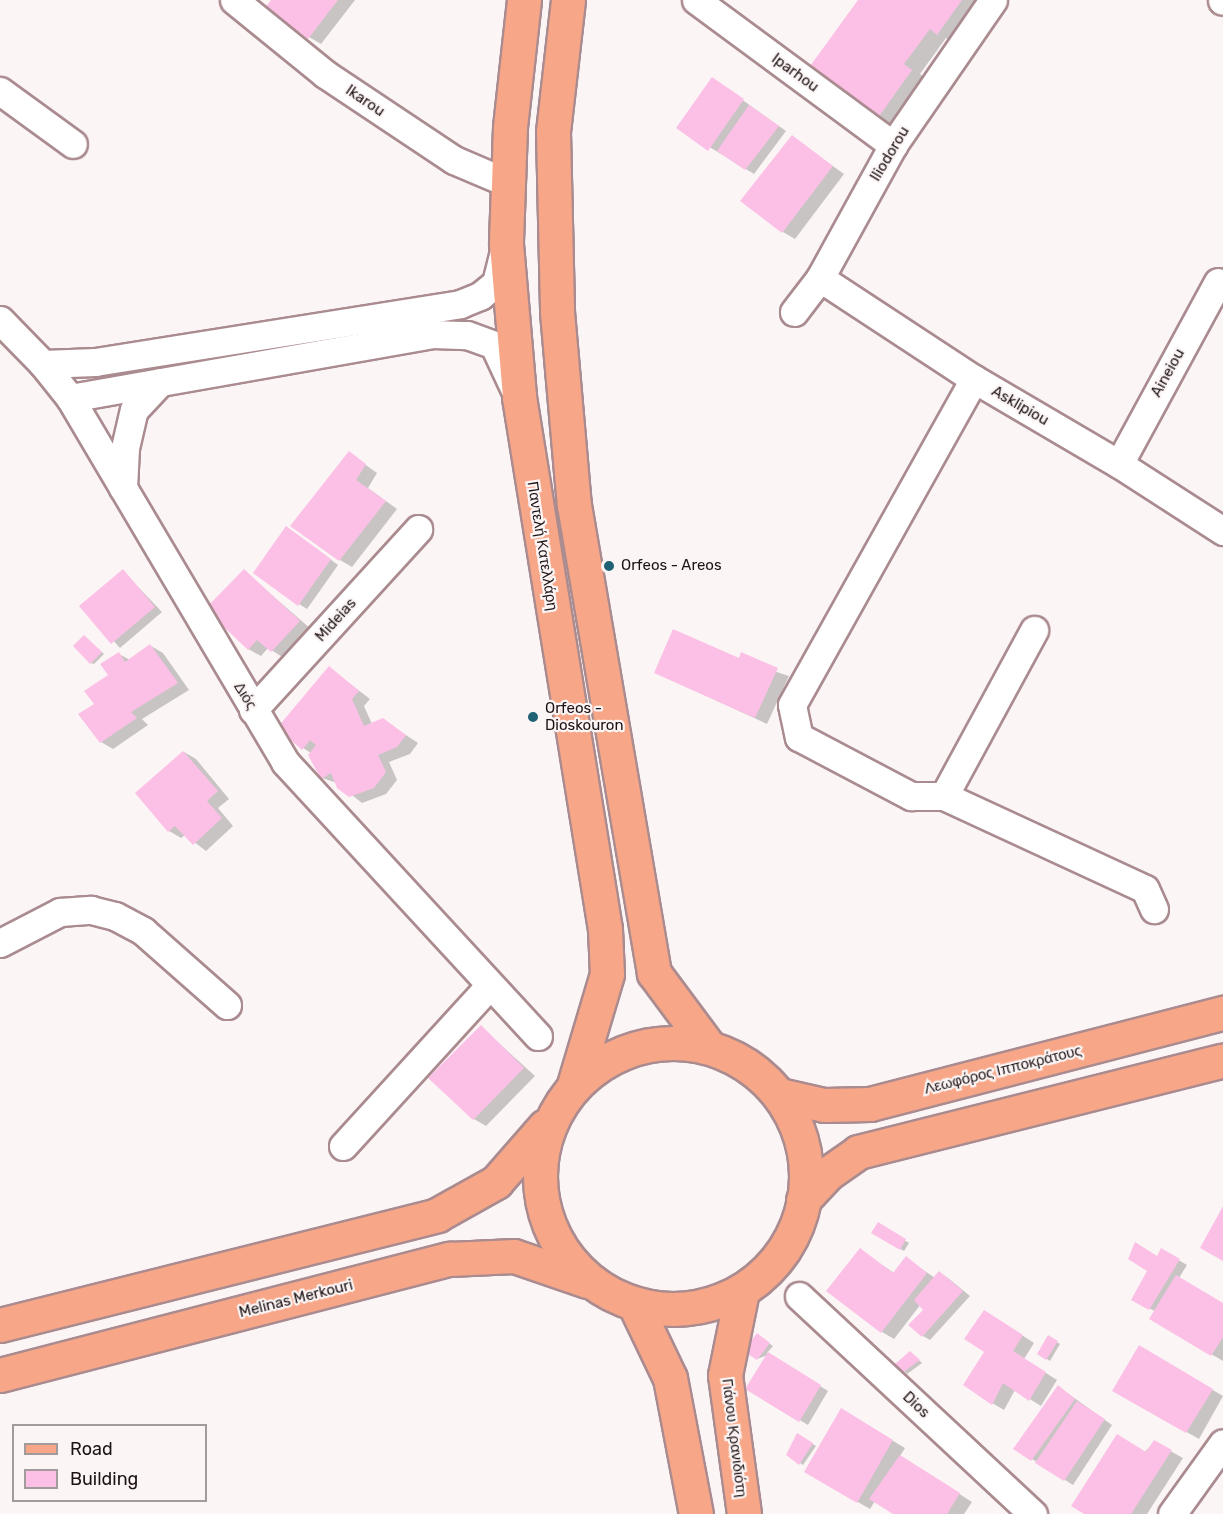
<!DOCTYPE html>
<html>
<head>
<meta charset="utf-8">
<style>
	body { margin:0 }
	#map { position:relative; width:1223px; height:1514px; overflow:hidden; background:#fcf5f5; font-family:Rubik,sans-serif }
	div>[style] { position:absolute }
	.shadow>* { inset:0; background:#0003 }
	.building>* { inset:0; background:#fcc0e7 }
	.roads { filter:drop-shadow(2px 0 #aa8b8f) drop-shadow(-2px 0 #aa8b8f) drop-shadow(0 2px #aa8b8f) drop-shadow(0 -2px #aa8b8f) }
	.minor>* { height:27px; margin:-13.5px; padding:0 13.5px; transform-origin:13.5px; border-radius:13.5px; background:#fff }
	.major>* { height:33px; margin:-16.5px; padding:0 16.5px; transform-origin:16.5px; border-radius:16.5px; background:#f7a788 }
	.major>.ring { margin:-16.5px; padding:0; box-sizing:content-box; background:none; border:33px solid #f7a788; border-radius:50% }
	.dots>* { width:16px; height:16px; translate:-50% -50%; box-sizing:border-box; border:3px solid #fcf5f5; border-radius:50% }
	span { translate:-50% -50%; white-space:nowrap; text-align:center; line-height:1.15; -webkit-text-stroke:4.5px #fcf5f5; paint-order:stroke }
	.street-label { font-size:15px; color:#1e1314 }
	.poi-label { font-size:15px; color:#1e1314 }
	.left { translate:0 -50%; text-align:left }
	.legend { position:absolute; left:12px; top:1424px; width:195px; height:78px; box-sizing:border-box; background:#fcf5f5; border:2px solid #a39b9b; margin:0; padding:8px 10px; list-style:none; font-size:18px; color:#1e1314 }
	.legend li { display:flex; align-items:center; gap:12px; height:30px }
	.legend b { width:30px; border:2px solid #a39b9b }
</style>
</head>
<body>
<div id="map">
	<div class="shadow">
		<div style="clip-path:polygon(273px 0,355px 0,321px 44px,309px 37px)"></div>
		<div style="clip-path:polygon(860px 0,985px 0,954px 43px,946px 38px,920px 74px,927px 80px,892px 130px,876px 121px)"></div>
		<div style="clip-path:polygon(720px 84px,786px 131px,754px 174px,678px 128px)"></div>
		<div style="clip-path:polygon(792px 137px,844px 174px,795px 239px,783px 232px)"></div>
		<div style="clip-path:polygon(349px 453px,377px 473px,368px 488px,397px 509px,352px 567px,340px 560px)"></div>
		<div style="clip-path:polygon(295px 533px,338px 565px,307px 609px,299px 604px)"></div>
		<div style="clip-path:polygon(123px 571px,162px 612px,120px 648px,82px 606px)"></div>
		<div style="clip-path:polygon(244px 571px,311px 629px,284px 658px,268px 648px,261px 656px,248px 649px)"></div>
		<div style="clip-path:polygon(84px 636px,104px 654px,94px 664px,91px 663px)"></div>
		<div style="clip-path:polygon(151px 646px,163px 653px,189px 690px,142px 719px,148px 725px,113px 749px,101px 742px,96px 705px,119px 654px,130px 660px)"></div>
		<div style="clip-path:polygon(740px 660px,789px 676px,767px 724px,656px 673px)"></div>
		<div style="clip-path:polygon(329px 668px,370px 699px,364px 706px,372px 724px,383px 720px,418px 743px,410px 754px,389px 762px,397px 780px,386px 794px,362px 803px,337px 783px,322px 778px,311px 753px,303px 748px)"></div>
		<div style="clip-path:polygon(184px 752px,196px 759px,229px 799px,218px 808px,233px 826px,206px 851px,185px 835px,181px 838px,169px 831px)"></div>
		<div style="clip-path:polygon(481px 1027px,535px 1076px,486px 1126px,474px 1119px)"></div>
		<div style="clip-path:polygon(878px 1224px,909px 1243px,904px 1251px,873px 1233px)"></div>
		<div style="clip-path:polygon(860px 1250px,894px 1273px,906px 1258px,935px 1278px,940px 1273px,948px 1278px,970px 1296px,930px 1340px,923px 1336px,926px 1310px,921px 1304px,894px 1339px,882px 1332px)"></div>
		<div style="clip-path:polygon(1161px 1250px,1187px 1265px,1179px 1278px,1223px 1304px,1223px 1361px,1151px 1319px,1156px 1312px,1133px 1299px)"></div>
		<div style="clip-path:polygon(997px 1319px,1034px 1343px,1024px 1359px,1057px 1380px,1041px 1406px,1015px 1390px,1004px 1410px,992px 1403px,986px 1352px)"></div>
		<div style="clip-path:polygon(757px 1335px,773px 1346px,767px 1353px,828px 1391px,808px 1425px,747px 1388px,768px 1355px,757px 1359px)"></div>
		<div style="clip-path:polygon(1049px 1337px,1060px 1344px,1050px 1361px,1039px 1354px)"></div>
		<div style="clip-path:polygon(1140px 1347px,1223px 1396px,1199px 1439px,1114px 1391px)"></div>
		<div style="clip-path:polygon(910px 1352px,922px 1363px,907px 1374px,897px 1364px)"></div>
		<div style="clip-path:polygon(1066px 1392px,1112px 1425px,1073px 1485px,1032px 1459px)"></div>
		<div style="clip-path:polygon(841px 1410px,905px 1448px,900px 1456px,972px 1502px,964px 1514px,896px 1514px,875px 1501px,870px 1509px,806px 1472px)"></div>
		<div style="clip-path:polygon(798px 1435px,816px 1446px,803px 1465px,788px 1455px)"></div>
		<div style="clip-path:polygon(1154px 1442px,1183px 1458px,1147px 1514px,1087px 1514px)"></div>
	</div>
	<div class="building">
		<div style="clip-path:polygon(271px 0,338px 0,308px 39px,265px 8px)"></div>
		<div style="clip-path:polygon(858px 0,962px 0,937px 35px,930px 29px,904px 64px,912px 70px,875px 122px,805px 73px)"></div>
		<div style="clip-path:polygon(712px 77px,744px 99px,708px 151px,676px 128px)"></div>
		<div style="clip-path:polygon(749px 105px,779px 126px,745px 170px,717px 151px)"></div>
		<div style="clip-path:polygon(792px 135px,833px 166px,782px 233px,740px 201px)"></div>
		<div style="clip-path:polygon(349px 451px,366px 464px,356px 480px,386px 501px,339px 561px,290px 526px)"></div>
		<div style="clip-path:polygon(286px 526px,331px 559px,298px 606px,253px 573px)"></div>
		<div style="clip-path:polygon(123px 569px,155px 607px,111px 644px,79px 606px)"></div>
		<div style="clip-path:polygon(244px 569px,300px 621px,271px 652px,257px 640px,248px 650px,205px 609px)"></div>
		<div style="clip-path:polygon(673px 629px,739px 658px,741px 652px,778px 668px,755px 718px,654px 673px)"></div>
		<div style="clip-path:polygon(84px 635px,102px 652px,90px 664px,73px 646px)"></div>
		<div style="clip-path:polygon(150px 644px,178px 683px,131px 712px,137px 718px,100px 743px,78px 714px,94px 704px,84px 691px,108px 675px,100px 664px,119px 652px,125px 662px)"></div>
		<div style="clip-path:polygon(329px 666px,359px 691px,352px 699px,364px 726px,383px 718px,406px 735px,397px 747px,378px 755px,386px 772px,374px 788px,349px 797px,337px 788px,331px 773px,321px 779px,308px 755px,316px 745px,310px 740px,302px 750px,277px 728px)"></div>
		<div style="clip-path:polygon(183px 751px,218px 791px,207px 801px,222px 818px,193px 845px,175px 826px,168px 832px,135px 793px)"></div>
		<div style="clip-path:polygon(481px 1025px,524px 1068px,473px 1120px,428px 1078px)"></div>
		<div style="clip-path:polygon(1223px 1206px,1223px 1261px,1200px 1248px)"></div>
		<div style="clip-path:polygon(878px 1222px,906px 1239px,900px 1250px,871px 1233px)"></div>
		<div style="clip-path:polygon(1135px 1242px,1157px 1256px,1161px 1248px,1180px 1259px,1149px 1310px,1131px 1300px,1147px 1271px,1128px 1259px)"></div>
		<div style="clip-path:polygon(860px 1248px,893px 1273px,906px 1256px,927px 1273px,881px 1333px,826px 1291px)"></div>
		<div style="clip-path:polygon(939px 1271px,963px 1291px,922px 1337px,908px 1325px,923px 1310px,914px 1300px)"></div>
		<div style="clip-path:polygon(1176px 1275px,1223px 1303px,1223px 1337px,1211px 1356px,1149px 1319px)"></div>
		<div style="clip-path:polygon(984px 1310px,1023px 1335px,1013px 1351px,1046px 1372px,1029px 1401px,1003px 1383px,992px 1405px,963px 1385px,984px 1352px,964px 1339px)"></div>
		<div style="clip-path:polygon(757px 1333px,770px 1343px,757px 1360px,743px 1351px)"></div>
		<div style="clip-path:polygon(1048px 1335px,1058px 1341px,1046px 1360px,1037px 1354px)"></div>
		<div style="clip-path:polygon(1139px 1345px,1213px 1389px,1186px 1433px,1112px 1391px)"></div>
		<div style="clip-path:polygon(910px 1351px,920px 1360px,902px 1373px,895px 1364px)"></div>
		<div style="clip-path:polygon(768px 1352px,821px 1385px,799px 1422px,745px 1389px)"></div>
		<div style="clip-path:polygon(1058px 1385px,1075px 1399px,1031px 1461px,1013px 1449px)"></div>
		<div style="clip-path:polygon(1077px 1401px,1105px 1419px,1064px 1481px,1035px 1463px)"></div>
		<div style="clip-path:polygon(841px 1408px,893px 1440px,857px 1503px,804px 1472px)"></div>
		<div style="clip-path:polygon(797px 1433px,813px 1443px,799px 1465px,786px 1455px)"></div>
		<div style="clip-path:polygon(1117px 1434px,1146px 1452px,1154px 1440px,1172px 1450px,1131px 1514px,1084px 1514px,1071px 1506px)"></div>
		<div style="clip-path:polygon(900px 1455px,960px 1493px,947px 1514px,893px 1514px,869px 1499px)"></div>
	</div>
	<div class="roads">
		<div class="minor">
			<div style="left:234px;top:0;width:117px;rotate:39.1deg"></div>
			<div style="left:325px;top:74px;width:155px;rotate:33.7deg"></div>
			<div style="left:454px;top:160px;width:59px;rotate:23.1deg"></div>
			<div style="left:696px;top:0;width:245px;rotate:36.4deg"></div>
			<div style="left:1222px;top:0;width:1px;rotate:45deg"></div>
			<div style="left:0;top:91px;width:90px;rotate:36deg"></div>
			<div style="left:820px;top:278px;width:184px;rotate:33.3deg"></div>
			<div style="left:974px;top:379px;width:168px;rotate:30.4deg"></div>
			<div style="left:1119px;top:464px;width:124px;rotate:32.8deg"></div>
			<div style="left:794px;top:312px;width:43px;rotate:-52.6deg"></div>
			<div style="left:820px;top:278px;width:152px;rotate:-61.2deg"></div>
			<div style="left:893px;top:145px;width:176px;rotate:-55.4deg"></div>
			<div style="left:0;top:320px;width:62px;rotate:45.7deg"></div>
			<div style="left:43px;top:364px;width:43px;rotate:51.5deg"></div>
			<div style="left:70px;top:398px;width:423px;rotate:59.4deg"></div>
			<div style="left:285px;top:762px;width:373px;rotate:47.3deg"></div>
			<div style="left:43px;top:364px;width:52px;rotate:-2.2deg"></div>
			<div style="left:95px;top:362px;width:370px;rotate:-9deg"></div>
			<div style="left:460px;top:304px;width:22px;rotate:-22deg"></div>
			<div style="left:480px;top:296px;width:21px;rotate:-39deg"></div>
			<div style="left:496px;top:283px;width:33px;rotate:-76deg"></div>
			<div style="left:974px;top:379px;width:373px;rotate:119.2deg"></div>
			<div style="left:792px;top:705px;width:33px;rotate:78deg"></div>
			<div style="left:799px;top:737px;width:127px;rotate:27.8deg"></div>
			<div style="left:911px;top:796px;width:33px"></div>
			<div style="left:944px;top:796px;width:221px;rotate:24.8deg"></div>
			<div style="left:1145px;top:889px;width:22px;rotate:66deg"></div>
			<div style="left:70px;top:398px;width:369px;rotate:-10deg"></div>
			<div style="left:433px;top:334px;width:34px;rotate:2deg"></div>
			<div style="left:467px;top:335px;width:29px;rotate:20deg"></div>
			<div style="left:494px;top:345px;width:47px;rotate:65.1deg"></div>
			<div style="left:1119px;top:464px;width:207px;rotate:-61.5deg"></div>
			<div style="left:123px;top:488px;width:40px;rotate:-87.1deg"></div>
			<div style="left:125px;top:448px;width:39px;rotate:-77deg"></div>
			<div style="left:134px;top:410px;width:38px;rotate:-47deg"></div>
			<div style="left:253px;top:710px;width:245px;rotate:-47.6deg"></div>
			<div style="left:944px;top:796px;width:189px;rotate:-61.5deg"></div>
			<div style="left:0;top:943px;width:68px;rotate:-27.3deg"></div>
			<div style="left:60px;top:912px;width:31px;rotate:-4deg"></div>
			<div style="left:91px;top:910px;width:25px;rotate:14deg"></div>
			<div style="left:115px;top:916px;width:32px;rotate:28deg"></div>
			<div style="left:143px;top:931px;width:112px;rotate:41.4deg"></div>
			<div style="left:343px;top:1146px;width:217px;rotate:-47.6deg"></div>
			<div style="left:799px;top:1296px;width:320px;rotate:43deg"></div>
			<div style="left:1172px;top:1514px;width:87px;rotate:-54.3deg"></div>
		</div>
		<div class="major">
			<div style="left:524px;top:0;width:128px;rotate:96.3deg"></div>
			<div style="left:510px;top:127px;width:117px;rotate:92deg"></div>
			<div style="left:506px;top:244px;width:154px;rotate:85.1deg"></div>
			<div style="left:519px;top:397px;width:539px;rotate:80.82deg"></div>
			<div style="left:605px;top:929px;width:45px;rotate:87.5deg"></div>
			<div style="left:607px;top:974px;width:116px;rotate:106.6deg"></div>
			<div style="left:568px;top:0;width:133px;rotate:96.5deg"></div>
			<div style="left:553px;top:132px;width:180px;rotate:88.7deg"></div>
			<div style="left:557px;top:312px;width:194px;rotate:85deg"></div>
			<div style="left:574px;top:505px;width:475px;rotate:80.3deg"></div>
			<div style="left:654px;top:973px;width:92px;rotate:53.4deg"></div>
			<div class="ring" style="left:540px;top:1043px;width:233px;height:233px"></div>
			<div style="left:780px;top:1095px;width:45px;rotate:12.8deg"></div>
			<div style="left:824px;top:1105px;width:46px;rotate:-1.2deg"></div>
			<div style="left:870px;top:1104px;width:365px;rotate:-14.5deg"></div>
			<div style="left:803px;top:1200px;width:35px;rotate:-47deg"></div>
			<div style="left:827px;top:1174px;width:38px;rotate:-35deg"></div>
			<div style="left:858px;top:1152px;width:376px;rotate:-14.1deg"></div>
			<div style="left:742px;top:1291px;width:86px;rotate:101.4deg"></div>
			<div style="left:725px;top:1375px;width:140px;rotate:82.2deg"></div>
			<div style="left:635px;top:1305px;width:81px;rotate:64.4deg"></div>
			<div style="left:670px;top:1378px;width:138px;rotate:79.2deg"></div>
			<div style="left:0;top:1325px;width:451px;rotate:-14.1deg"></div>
			<div style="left:437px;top:1215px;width:68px;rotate:-29.2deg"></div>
			<div style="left:496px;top:1182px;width:74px;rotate:-48.8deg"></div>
			<div style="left:0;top:1375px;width:465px;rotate:-14.5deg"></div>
			<div style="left:450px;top:1259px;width:64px;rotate:-2.7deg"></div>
			<div style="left:514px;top:1256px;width:77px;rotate:18.9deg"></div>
		</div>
	</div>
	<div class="dots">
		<div style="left:609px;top:566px;background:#1e6274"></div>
		<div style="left:533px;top:717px;background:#1e6274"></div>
	</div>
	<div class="street-label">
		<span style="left:795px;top:73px;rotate:36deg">Iparhou</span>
		<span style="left:365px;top:101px;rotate:34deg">Ikarou</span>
		<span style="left:890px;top:154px;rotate:-59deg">Iliodorou</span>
		<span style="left:1168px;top:373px;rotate:-61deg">Aineiou</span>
		<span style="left:1020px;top:406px;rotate:30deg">Asklipiou</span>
		<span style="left:542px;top:546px;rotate:81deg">Παντελή Κατελλάρη</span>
		<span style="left:336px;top:620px;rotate:-48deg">Mideias</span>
		<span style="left:245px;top:696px;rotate:58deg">Διός</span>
		<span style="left:1003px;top:1070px;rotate:-14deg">Λεωφόρος Ιπποκράτους</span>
		<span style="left:296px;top:1299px;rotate:-14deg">Melinas Merkouri</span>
		<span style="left:916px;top:1405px;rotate:43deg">Dios</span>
		<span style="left:734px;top:1438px;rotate:83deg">Γιάνου Κρανιδιότη</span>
	</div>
	<div class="poi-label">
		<span class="left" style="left:621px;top:566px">Orfeos - Areos</span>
		<span class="left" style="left:545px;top:717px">Orfeos -<br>Dioskouron</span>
	</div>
	<ul class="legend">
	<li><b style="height:8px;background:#f7a788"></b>Road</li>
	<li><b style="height:16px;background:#fcc0e7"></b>Building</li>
	</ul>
</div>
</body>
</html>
